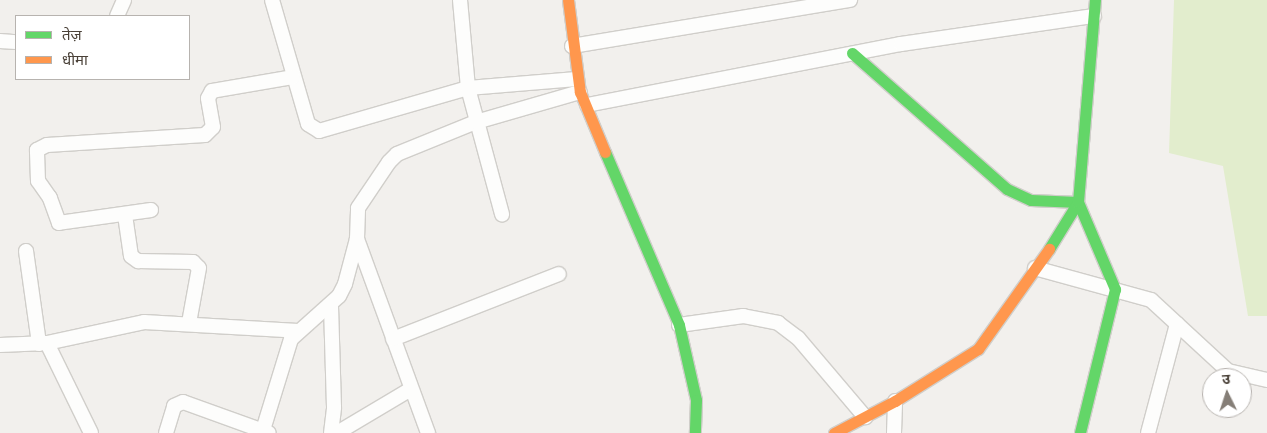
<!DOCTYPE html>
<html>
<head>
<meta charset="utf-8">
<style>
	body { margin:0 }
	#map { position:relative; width:1267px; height:433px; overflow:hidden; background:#f2f0ed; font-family:"Titillium Web","Noto Sans Devanagari",sans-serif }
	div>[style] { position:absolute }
	.green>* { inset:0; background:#e2edcd }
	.roads { filter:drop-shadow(1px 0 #d0ceca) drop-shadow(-1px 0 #d0ceca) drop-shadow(0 1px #d0ceca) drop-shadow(0 -1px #d0ceca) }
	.street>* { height:14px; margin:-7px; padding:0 7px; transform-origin:7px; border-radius:7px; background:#fdfdfc }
	.fast>* { height:11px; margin:-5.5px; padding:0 5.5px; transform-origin:5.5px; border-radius:5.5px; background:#63d668 }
	.slow>* { height:11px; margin:-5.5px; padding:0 5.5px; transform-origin:5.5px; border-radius:5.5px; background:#ff974d }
	span { translate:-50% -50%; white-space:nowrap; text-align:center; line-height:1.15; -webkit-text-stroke:4px #fff; paint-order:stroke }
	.legend { position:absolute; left:15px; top:15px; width:175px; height:65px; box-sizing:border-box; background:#fff; border:1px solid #b7b3af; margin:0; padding:6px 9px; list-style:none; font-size:15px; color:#4a4138 }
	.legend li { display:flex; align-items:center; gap:10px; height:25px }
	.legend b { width:25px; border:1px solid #b7b3af }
	.north { position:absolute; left:1202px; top:368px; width:50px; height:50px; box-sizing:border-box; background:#fff; border:1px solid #b7b3af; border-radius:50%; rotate:356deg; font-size:14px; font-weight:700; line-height:20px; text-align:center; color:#4a4138 }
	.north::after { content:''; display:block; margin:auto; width:18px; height:22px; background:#857e77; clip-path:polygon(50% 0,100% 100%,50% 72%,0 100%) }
</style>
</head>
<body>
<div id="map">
	<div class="green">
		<div style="clip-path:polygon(1174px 0,1267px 0,1267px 316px,1248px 316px,1223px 166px,1169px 153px)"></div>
	</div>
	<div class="roads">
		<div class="street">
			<div style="left:272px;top:0;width:129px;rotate:73.8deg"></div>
			<div style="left:308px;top:124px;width:13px;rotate:32deg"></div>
			<div style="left:319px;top:131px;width:155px;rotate:-16.1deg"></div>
			<div style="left:468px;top:88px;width:109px;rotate:-4.7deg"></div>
			<div style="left:460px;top:0;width:88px;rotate:84.8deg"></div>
			<div style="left:468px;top:88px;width:131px;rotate:74.9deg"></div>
			<div style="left:117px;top:16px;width:17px;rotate:-66deg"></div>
			<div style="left:0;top:41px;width:16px;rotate:4deg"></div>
			<div style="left:572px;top:46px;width:282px;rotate:-9.4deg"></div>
			<div style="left:587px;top:105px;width:320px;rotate:-11deg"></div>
			<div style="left:901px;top:44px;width:195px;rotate:-8.3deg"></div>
			<div style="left:151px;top:210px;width:93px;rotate:172deg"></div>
			<div style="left:59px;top:223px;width:27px;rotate:-110deg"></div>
			<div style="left:50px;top:198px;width:21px;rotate:-125deg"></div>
			<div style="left:38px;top:181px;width:31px;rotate:-92deg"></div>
			<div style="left:37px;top:150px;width:11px;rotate:-27deg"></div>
			<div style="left:47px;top:145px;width:158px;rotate:-3.6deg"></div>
			<div style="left:205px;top:135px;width:11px;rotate:-45deg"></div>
			<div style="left:213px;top:127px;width:29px;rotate:-100deg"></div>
			<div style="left:208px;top:98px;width:8px;rotate:-60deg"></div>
			<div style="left:212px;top:91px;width:82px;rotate:-9.8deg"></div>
			<div style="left:125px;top:215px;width:41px;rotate:81.7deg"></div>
			<div style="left:131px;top:256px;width:9px;rotate:36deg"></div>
			<div style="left:138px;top:261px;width:55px;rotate:1deg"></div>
			<div style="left:193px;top:262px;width:8px;rotate:45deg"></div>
			<div style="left:199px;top:268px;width:56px;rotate:100.3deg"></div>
			<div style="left:357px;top:239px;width:207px;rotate:69.9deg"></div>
			<div style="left:26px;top:251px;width:94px;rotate:82deg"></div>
			<div style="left:1035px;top:268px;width:120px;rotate:15.4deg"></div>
			<div style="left:1151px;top:300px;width:105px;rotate:42.7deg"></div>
			<div style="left:1228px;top:371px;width:40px;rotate:13deg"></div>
			<div style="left:679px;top:325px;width:65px;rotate:-8deg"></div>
			<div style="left:743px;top:316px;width:36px;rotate:11deg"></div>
			<div style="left:778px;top:323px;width:25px;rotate:37deg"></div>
			<div style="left:798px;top:338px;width:104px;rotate:49.7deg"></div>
			<div style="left:393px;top:339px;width:178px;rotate:-21.4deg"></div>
			<div style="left:47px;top:343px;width:99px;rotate:-12.2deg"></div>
			<div style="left:144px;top:322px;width:154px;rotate:3.3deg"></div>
			<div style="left:0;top:345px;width:47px;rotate:-2.4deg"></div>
			<div style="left:47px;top:343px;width:100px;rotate:63.9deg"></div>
			<div style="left:263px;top:430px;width:95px;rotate:-72.9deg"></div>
			<div style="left:291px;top:339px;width:64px;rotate:-41.9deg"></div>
			<div style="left:339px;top:296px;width:13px;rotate:-63deg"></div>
			<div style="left:345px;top:284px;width:47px;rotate:-75.1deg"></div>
			<div style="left:357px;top:239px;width:31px;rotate:-88deg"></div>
			<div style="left:358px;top:208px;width:55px;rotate:-56deg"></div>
			<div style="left:389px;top:162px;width:11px;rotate:-45deg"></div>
			<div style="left:397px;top:154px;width:85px;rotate:-22.1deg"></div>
			<div style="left:476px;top:122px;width:108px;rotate:-16.1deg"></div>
			<div style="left:166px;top:433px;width:28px;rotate:-73deg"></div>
			<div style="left:174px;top:406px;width:10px;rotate:-24deg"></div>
			<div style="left:183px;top:402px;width:91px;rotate:19.8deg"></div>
			<div style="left:331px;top:433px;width:26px;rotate:-83deg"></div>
			<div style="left:334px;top:407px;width:103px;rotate:-91.7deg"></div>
			<div style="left:337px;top:433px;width:86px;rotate:-30.7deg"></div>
			<div style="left:894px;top:433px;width:32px;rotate:-88deg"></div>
			<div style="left:1148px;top:433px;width:113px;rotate:-75.1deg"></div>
		</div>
		<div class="fast">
			<div style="left:852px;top:53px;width:206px;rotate:41.3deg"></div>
			<div style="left:1007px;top:189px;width:26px;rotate:25deg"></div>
			<div style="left:1031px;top:200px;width:47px;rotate:2.4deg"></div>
			<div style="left:1078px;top:202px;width:95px;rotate:67deg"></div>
			<div style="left:1115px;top:289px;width:148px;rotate:103.7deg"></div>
			<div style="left:605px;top:152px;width:188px;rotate:66.8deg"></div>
			<div style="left:679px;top:325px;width:77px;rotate:77.2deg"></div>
			<div style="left:696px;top:400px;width:33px;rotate:92deg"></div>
			<div style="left:1049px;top:249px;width:55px;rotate:-58.3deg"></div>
			<div style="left:1078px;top:202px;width:203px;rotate:-85.2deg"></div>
		</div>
		<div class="slow">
			<div style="left:568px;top:0;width:93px;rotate:82.6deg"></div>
			<div style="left:580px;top:92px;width:65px;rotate:67.4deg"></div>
			<div style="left:834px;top:433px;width:69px;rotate:-27.7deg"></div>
			<div style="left:895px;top:401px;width:98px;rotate:-32.1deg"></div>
			<div style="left:978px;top:349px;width:123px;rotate:-54.6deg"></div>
		</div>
	</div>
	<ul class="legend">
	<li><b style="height:6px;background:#63d668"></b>तेज़</li>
	<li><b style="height:6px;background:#ff974d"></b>धीमा</li>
	</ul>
	<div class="north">उ</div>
</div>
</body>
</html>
